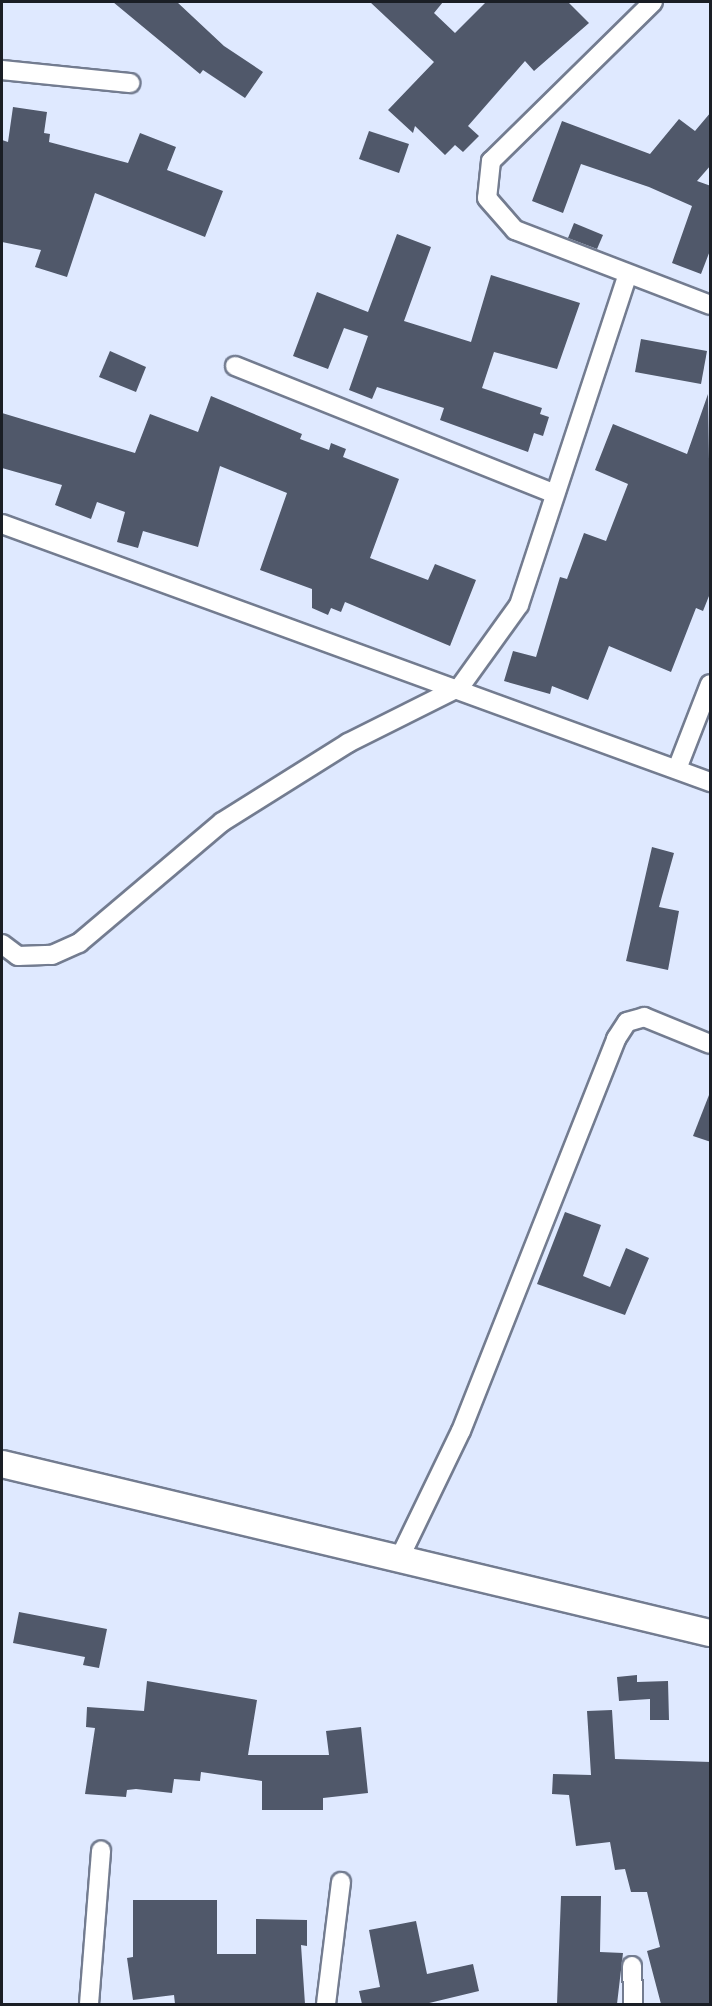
<!DOCTYPE html>
<html>
<head>
<meta charset="utf-8">
<style>
	body { margin:0 }
	#map { position:relative; width:712px; height:2006px; overflow:hidden; background:#dfe9ff; font-family:Jost,sans-serif }
	div>[style] { position:absolute }
	.building>* { inset:0; background:#50586a }
	.roads { filter:drop-shadow(2px 0 #737c90) drop-shadow(-2px 0 #737c90) drop-shadow(0 2px #737c90) drop-shadow(0 -2px #737c90) }
	.street>* { height:18px; margin:-9px; padding:0 9px; transform-origin:9px; border-radius:9px; background:#fff }
	.secondary>* { height:26px; margin:-13px; padding:0 13px; transform-origin:13px; border-radius:13px; background:#fff }
	span { translate:-50% -50%; white-space:nowrap; text-align:center; line-height:1.15; -webkit-text-stroke:6px #fff; paint-order:stroke }
	.frame { position:absolute; inset:0; border:3px solid #1a1e25; pointer-events:none }
</style>
</head>
<body>
<div id="map">
	<div class="building">
		<div style="clip-path:polygon(113px 2px,177px 2px,224px 46px,263px 72px,245px 98px,203px 70px,200px 74px)"></div>
		<div style="clip-path:polygon(370px 2px,443px 2px,434px 13px,455px 33px,486px 2px,568px 2px,589px 23px,534px 71px,525px 61px,468px 126px,479px 136px,463px 152px,455px 145px,445px 155px,415px 126px,413px 133px,388px 110px,434px 62px)"></div>
		<div style="clip-path:polygon(13px 107px,47px 112px,44px 133px,50px 134px,49px 142px,128px 163px,140px 133px,176px 147px,167px 170px,223px 191px,205px 237px,95px 193px,67px 277px,35px 267px,41px 250px,2px 242px,2px 140px,8px 142px)"></div>
		<div style="clip-path:polygon(711px 112px,711px 165px,697px 181px,711px 186px,711px 248px,701px 274px,672px 263px,692px 206px,649px 187px,581px 164px,563px 213px,532px 201px,562px 121px,650px 154px,679px 119px,695px 131px)"></div>
		<div style="clip-path:polygon(369px 131px,409px 144px,399px 173px,359px 159px)"></div>
		<div style="clip-path:polygon(574px 223px,603px 235px,597px 249px,568px 238px)"></div>
		<div style="clip-path:polygon(397px 234px,431px 247px,404px 321px,471px 342px,491px 275px,580px 303px,557px 369px,494px 352px,482px 388px,542px 408px,540px 414px,549px 417px,543px 436px,534px 433px,528px 452px,440px 420px,444px 408px,377px 387px,372px 399px,349px 390px,368px 336px,344px 328px,328px 369px,293px 356px,317px 292px,368px 312px)"></div>
		<div style="clip-path:polygon(641px 339px,707px 351px,701px 384px,635px 372px)"></div>
		<div style="clip-path:polygon(110px 351px,146px 367px,136px 392px,99px 377px)"></div>
		<div style="clip-path:polygon(708px 394px,711px 591px,703px 611px,696px 608px,671px 672px,609px 646px,588px 700px,552px 686px,550px 694px,504px 681px,513px 651px,536px 657px,560px 577px,567px 579px,584px 533px,606px 541px,628px 484px,595px 470px,613px 424px,687px 454px)"></div>
		<div style="clip-path:polygon(211px 396px,302px 434px,300px 439px,329px 450px,331px 443px,346px 449px,343px 457px,399px 479px,370px 558px,428px 580px,435px 564px,476px 580px,450px 646px,345px 602px,341px 612px,331px 608px,328px 615px,312px 608px,312px 589px,260px 570px,287px 493px,220px 466px,198px 547px,143px 531px,138px 548px,117px 542px,125px 512px,97px 502px,91px 519px,55px 505px,62px 485px,2px 468px,2px 413px,135px 453px,150px 414px,198px 432px)"></div>
		<div style="clip-path:polygon(652px 847px,674px 853px,659px 907px,679px 911px,668px 970px,626px 961px)"></div>
		<div style="clip-path:polygon(709px 1095px,711px 1095px,711px 1142px,693px 1136px)"></div>
		<div style="clip-path:polygon(565px 1212px,601px 1225px,583px 1276px,610px 1287px,626px 1248px,649px 1258px,625px 1315px,537px 1284px)"></div>
		<div style="clip-path:polygon(19px 1612px,107px 1629px,99px 1668px,83px 1665px,85px 1657px,13px 1643px)"></div>
		<div style="clip-path:polygon(637px 1675px,637px 1682px,668px 1681px,669px 1720px,650px 1720px,650px 1699px,619px 1701px,617px 1677px)"></div>
		<div style="clip-path:polygon(147px 1681px,257px 1700px,248px 1755px,329px 1755px,326px 1731px,361px 1727px,368px 1793px,323px 1798px,323px 1810px,262px 1810px,262px 1781px,201px 1772px,200px 1781px,174px 1779px,172px 1793px,136px 1789px,127px 1790px,126px 1797px,85px 1794px,95px 1728px,86px 1727px,87px 1707px,144px 1711px)"></div>
		<div style="clip-path:polygon(612px 1710px,615px 1759px,711px 1762px,711px 2004px,661px 2004px,647px 1951px,660px 1947px,647px 1892px,631px 1892px,625px 1869px,615px 1870px,610px 1842px,576px 1846px,569px 1795px,552px 1794px,553px 1774px,591px 1775px,587px 1711px)"></div>
		<div style="clip-path:polygon(561px 1896px,601px 1896px,600px 1952px,623px 1953px,617px 2004px,557px 2004px)"></div>
		<div style="clip-path:polygon(133px 1900px,217px 1900px,217px 1954px,256px 1954px,256px 1919px,307px 1920px,307px 1946px,301px 1945px,305px 2004px,175px 2004px,174px 1995px,133px 2000px,127px 1958px,133px 1957px)"></div>
		<div style="clip-path:polygon(416px 1921px,427px 1974px,473px 1964px,479px 1991px,425px 2004px,362px 2004px,359px 1991px,380px 1987px,369px 1930px)"></div>
	</div>
	<div class="roads">
		<div class="street">
			<div style="left:653px;top:2px;width:227px;rotate:135.5deg"></div>
			<div style="left:491px;top:161px;width:37px;rotate:96deg"></div>
			<div style="left:487px;top:198px;width:43px;rotate:48.8deg"></div>
			<div style="left:515px;top:230px;width:209px;rotate:21deg"></div>
			<div style="left:2px;top:70px;width:129px;rotate:5.8deg"></div>
			<div style="left:235px;top:366px;width:341px;rotate:21.8deg"></div>
			<div style="left:2px;top:524px;width:754px;rotate:20.02deg"></div>
			<div style="left:677px;top:769px;width:91px;rotate:-68.8deg"></div>
			<div style="left:2px;top:944px;width:20px;rotate:37deg"></div>
			<div style="left:18px;top:956px;width:34px;rotate:-2deg"></div>
			<div style="left:52px;top:955px;width:30px;rotate:-24deg"></div>
			<div style="left:79px;top:943px;width:187px;rotate:-40.2deg"></div>
			<div style="left:222px;top:822px;width:149px;rotate:-32.1deg"></div>
			<div style="left:348px;top:743px;width:125px;rotate:-26.6deg"></div>
			<div style="left:460px;top:687px;width:101px;rotate:-54.3deg"></div>
			<div style="left:519px;top:605px;width:345px;rotate:-71.8deg"></div>
			<div style="left:400px;top:1557px;width:140px;rotate:-64.2deg"></div>
			<div style="left:461px;top:1431px;width:422px;rotate:-68.4deg"></div>
			<div style="left:616px;top:1039px;width:20px;rotate:-57deg"></div>
			<div style="left:627px;top:1022px;width:18px;rotate:-16deg"></div>
			<div style="left:644px;top:1017px;width:71px;rotate:22.2deg"></div>
			<div style="left:632px;top:1966px;width:38px;rotate:88deg"></div>
			<div style="left:89px;top:2004px;width:154px;rotate:-85.5deg"></div>
			<div style="left:326px;top:2004px;width:123px;rotate:-83deg"></div>
		</div>
		<div class="secondary">
			<div style="left:2px;top:1464px;width:728px;rotate:13.43deg"></div>
		</div>
	</div>
	<div class="frame"></div>
</div>
</body>
</html>
